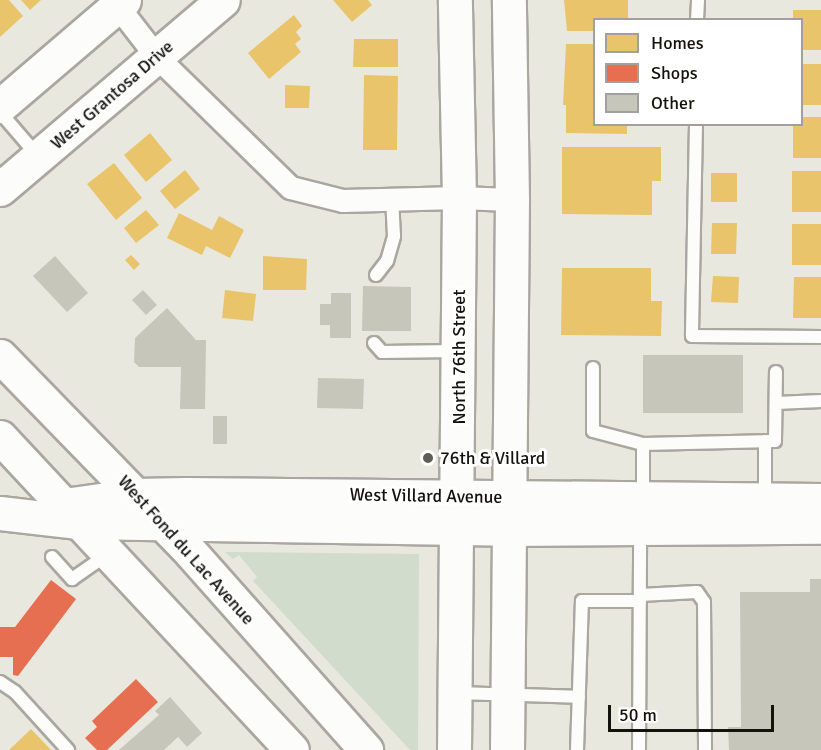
<!DOCTYPE html>
<html>
<head>
<meta charset="utf-8">
<style>
	body { margin:0 }
	#map { position:relative; width:821px; height:750px; overflow:hidden; background:#e9e8de; font-family:Signika,sans-serif }
	div>[style] { position:absolute }
	.green>* { inset:0; background:#d1dccc }
	.homes>* { inset:0; background:#e9c46a }
	.shops>* { inset:0; background:#e76f51 }
	.building>* { inset:0; background:#c7c6bb }
	.roads { filter:drop-shadow(2px 0 #a9a79f) drop-shadow(-2px 0 #a9a79f) drop-shadow(0 2px #a9a79f) drop-shadow(0 -2px #a9a79f) }
	.lane>* { height:12px; margin:-6px; padding:0 6px; transform-origin:6px; border-radius:6px; background:#fcfcfa }
	.street>* { height:22px; margin:-11px; padding:0 11px; transform-origin:11px; border-radius:11px; background:#fcfcfa }
	.secondary>* { height:33px; margin:-16.5px; padding:0 16.5px; transform-origin:16.5px; border-radius:16.5px; background:#fcfcfa }
	.primary>* { height:33px; margin:-16.5px; padding:0 16.5px; transform-origin:16.5px; border-radius:16.5px; background:#fcfcfa }
	.dots>* { width:16px; height:16px; translate:-50% -50%; box-sizing:border-box; border:3px solid #fff; border-radius:50% }
	span { translate:-50% -50%; white-space:nowrap; text-align:center; line-height:1.15; -webkit-text-stroke:6px #fff; paint-order:stroke }
	.street-label { font-size:18px; color:#13120c }
	.poi-label { font-size:18px; color:#13120c }
	.left { translate:0 -50%; text-align:left }
	.legend { position:absolute; left:593px; top:18px; width:210px; height:108px; box-sizing:border-box; background:#fff; border:2px solid #a1a09e; margin:0; padding:8px 10px; list-style:none; font-size:18px; color:#13120c }
	.legend li { display:flex; align-items:center; gap:12px; height:30px }
	.legend b { width:30px; border:2px solid #a1a09e }
	.scale { position:absolute; left:608px; top:705px; width:166px; height:27px; box-sizing:border-box; border:3px solid #13120c; border-top:0; padding-left:8px; font-size:18px; line-height:21px; white-space:nowrap; color:#13120c; -webkit-text-stroke:4px #fff; paint-order:stroke }
</style>
</head>
<body>
<div id="map">
	<div class="green">
		<div style="clip-path:polygon(225px 552px,419px 554px,418px 750px,410px 750px,253px 581px,257px 577px,239px 555px,233px 559px)"></div>
	</div>
	<div class="homes">
		<div style="clip-path:polygon(0 0,9px 0,23px 16px,0 37px)"></div>
		<div style="clip-path:polygon(21px 0,41px 0,30px 10px)"></div>
		<div style="clip-path:polygon(333px 0,368px 0,372px 5px,352px 22px)"></div>
		<div style="clip-path:polygon(564px 0,628px 0,628px 20px,594px 20px,594px 31px,567px 31px)"></div>
		<div style="clip-path:polygon(793px 10px,821px 10px,821px 50px,802px 50px,802px 20px,793px 20px)"></div>
		<div style="clip-path:polygon(294px 15px,302px 26px,296px 32px,301px 39px,295px 44px,301px 52px,269px 79px,248px 53px)"></div>
		<div style="clip-path:polygon(354px 39px,398px 39px,398px 67px,353px 67px)"></div>
		<div style="clip-path:polygon(566px 44px,594px 44px,594px 124px,627px 124px,627px 134px,566px 133px,566px 105px,563px 105px)"></div>
		<div style="clip-path:polygon(802px 64px,821px 64px,821px 105px,802px 105px)"></div>
		<div style="clip-path:polygon(364px 75px,398px 76px,397px 150px,363px 150px)"></div>
		<div style="clip-path:polygon(285px 85px,310px 86px,309px 108px,285px 108px)"></div>
		<div style="clip-path:polygon(802px 117px,821px 117px,821px 158px,793px 158px,793px 124px,802px 124px)"></div>
		<div style="clip-path:polygon(150px 133px,172px 160px,146px 182px,124px 155px)"></div>
		<div style="clip-path:polygon(562px 147px,661px 147px,661px 181px,652px 181px,652px 215px,562px 214px)"></div>
		<div style="clip-path:polygon(114px 163px,142px 198px,116px 220px,87px 184px)"></div>
		<div style="clip-path:polygon(185px 170px,200px 189px,175px 209px,160px 191px)"></div>
		<div style="clip-path:polygon(792px 171px,821px 171px,821px 212px,792px 212px)"></div>
		<div style="clip-path:polygon(711px 173px,737px 173px,737px 202px,711px 202px)"></div>
		<div style="clip-path:polygon(146px 210px,159px 225px,136px 243px,124px 228px)"></div>
		<div style="clip-path:polygon(179px 213px,212px 230px,219px 216px,244px 230px,230px 258px,206px 246px,202px 255px,167px 238px)"></div>
		<div style="clip-path:polygon(712px 223px,737px 223px,736px 254px,711px 254px)"></div>
		<div style="clip-path:polygon(792px 224px,821px 224px,821px 265px,792px 265px)"></div>
		<div style="clip-path:polygon(131px 255px,140px 264px,134px 270px,125px 260px)"></div>
		<div style="clip-path:polygon(263px 256px,307px 259px,306px 290px,263px 290px)"></div>
		<div style="clip-path:polygon(562px 268px,651px 268px,651px 301px,662px 301px,661px 336px,561px 335px)"></div>
		<div style="clip-path:polygon(713px 276px,739px 277px,738px 303px,711px 302px)"></div>
		<div style="clip-path:polygon(794px 277px,821px 277px,821px 318px,793px 318px)"></div>
		<div style="clip-path:polygon(225px 290px,256px 294px,253px 321px,222px 318px)"></div>
		<div style="clip-path:polygon(31px 729px,51px 750px,9px 750px)"></div>
	</div>
	<div class="shops">
		<div style="clip-path:polygon(51px 580px,76px 599px,18px 676px,13px 675px,13px 657px,0 657px,0 627px,15px 627px)"></div>
		<div style="clip-path:polygon(136px 679px,158px 702px,107px 750px,97px 750px,85px 738px,97px 727px,92px 721px)"></div>
	</div>
	<div class="building">
		<div style="clip-path:polygon(55px 256px,88px 293px,67px 312px,33px 276px)"></div>
		<div style="clip-path:polygon(363px 286px,411px 287px,411px 331px,362px 331px)"></div>
		<div style="clip-path:polygon(143px 290px,157px 305px,146px 315px,132px 300px)"></div>
		<div style="clip-path:polygon(331px 293px,351px 293px,351px 338px,330px 338px,330px 325px,320px 325px,320px 304px,331px 304px)"></div>
		<div style="clip-path:polygon(167px 308px,196px 340px,206px 340px,205px 409px,180px 409px,181px 367px,139px 367px,134px 362px,135px 338px)"></div>
		<div style="clip-path:polygon(643px 355px,743px 355px,743px 413px,643px 413px)"></div>
		<div style="clip-path:polygon(318px 378px,364px 379px,363px 409px,317px 408px)"></div>
		<div style="clip-path:polygon(213px 416px,227px 416px,227px 444px,213px 444px)"></div>
		<div style="clip-path:polygon(810px 579px,821px 579px,821px 750px,729px 750px,728px 727px,741px 727px,740px 592px,810px 592px)"></div>
		<div style="clip-path:polygon(170px 697px,202px 733px,187px 747px,178px 737px,164px 750px,119px 750px,159px 715px,155px 711px)"></div>
	</div>
	<div class="roads">
		<div class="lane">
			<div style="left:697px;top:20px;width:20px;rotate:-87deg"></div>
			<div style="left:0;top:112px;width:57px;rotate:49.3deg"></div>
			<div style="left:696px;top:124px;width:212px;rotate:91.1deg"></div>
			<div style="left:692px;top:336px;width:129px;rotate:0.4deg"></div>
			<div style="left:376px;top:275px;width:18px;rotate:-52deg"></div>
			<div style="left:387px;top:261px;width:26px;rotate:-74deg"></div>
			<div style="left:394px;top:236px;width:37px;rotate:-93deg"></div>
			<div style="left:374px;top:343px;width:12px;rotate:48deg"></div>
			<div style="left:382px;top:352px;width:73px;rotate:-0.8deg"></div>
			<div style="left:593px;top:368px;width:63px;rotate:90deg"></div>
			<div style="left:593px;top:431px;width:52px;rotate:14.6deg"></div>
			<div style="left:643px;top:444px;width:53px;rotate:90deg"></div>
			<div style="left:776px;top:403px;width:45px;rotate:-2.5deg"></div>
			<div style="left:765px;top:441px;width:56px;rotate:90deg"></div>
			<div style="left:643px;top:444px;width:132px;rotate:-1.3deg"></div>
			<div style="left:775px;top:441px;width:69px;rotate:-89.2deg"></div>
			<div style="left:52px;top:557px;width:30px;rotate:48deg"></div>
			<div style="left:72px;top:579px;width:44px;rotate:-34.8deg"></div>
			<div style="left:640px;top:595px;width:57px;rotate:-3deg"></div>
			<div style="left:697px;top:592px;width:12px;rotate:55deg"></div>
			<div style="left:704px;top:602px;width:148px;rotate:89.6deg"></div>
			<div style="left:0;top:682px;width:18px;rotate:34deg"></div>
			<div style="left:15px;top:692px;width:79px;rotate:47.6deg"></div>
			<div style="left:455px;top:693px;width:124px;rotate:1.8deg"></div>
			<div style="left:577px;top:750px;width:149px;rotate:-88.1deg"></div>
			<div style="left:582px;top:601px;width:58px"></div>
			<div style="left:639px;top:750px;width:221px;rotate:-89.7deg"></div>
		</div>
		<div class="street">
			<div style="left:113px;top:0;width:72px;rotate:52.3deg"></div>
			<div style="left:157px;top:57px;width:187px;rotate:44.4deg"></div>
			<div style="left:291px;top:188px;width:54px;rotate:14deg"></div>
			<div style="left:343px;top:201px;width:116px;rotate:-1.5deg"></div>
			<div style="left:459px;top:198px;width:53px;rotate:2.2deg"></div>
		</div>
		<div class="secondary">
			<div style="left:0;top:106px;width:163px;rotate:-40.5deg"></div>
			<div style="left:0;top:189px;width:292px;rotate:-40.3deg"></div>
			<div style="left:0;top:356px;width:265px;rotate:45.8deg"></div>
			<div style="left:185px;top:546px;width:273px;rotate:48.4deg"></div>
			<div style="left:0;top:437px;width:428px;rotate:47deg"></div>
			<div style="left:64px;top:505px;width:72px;rotate:-8deg"></div>
			<div style="left:135px;top:495px;width:51px;rotate:-1.1deg"></div>
			<div style="left:186px;top:494px;width:635px;rotate:0.54deg"></div>
			<div style="left:0;top:513px;width:79px;rotate:6.6deg"></div>
			<div style="left:78px;top:522px;width:431px;rotate:0.9deg"></div>
			<div style="left:509px;top:529px;width:312px;rotate:-0.4deg"></div>
		</div>
		<div class="primary">
			<div style="left:454px;top:750px;width:552px;rotate:-89.48deg"></div>
			<div style="left:459px;top:198px;width:198px;rotate:-91.2deg"></div>
			<div style="left:507px;top:750px;width:550px;rotate:-89.48deg"></div>
			<div style="left:512px;top:200px;width:200px;rotate:-90.9deg"></div>
		</div>
	</div>
	<div class="dots">
		<div style="left:428px;top:458px;background:#5e5d56"></div>
	</div>
	<div class="street-label">
		<span style="left:112px;top:95px;rotate:-41deg">West Grantosa Drive</span>
		<span style="left:459px;top:357px;rotate:-90deg">North 76th Street</span>
		<span style="left:426px;top:496px;rotate:1deg">West Villard Avenue</span>
		<span style="left:186px;top:550px;rotate:48deg">West Fond du Lac Avenue</span>
	</div>
	<div class="poi-label">
		<span class="left" style="left:440px;top:458px">76th &amp; Villard</span>
	</div>
	<ul class="legend">
	<li><b style="height:16px;background:#e9c46a"></b>Homes</li>
	<li><b style="height:16px;background:#e76f51"></b>Shops</li>
	<li><b style="height:16px;background:#c7c6bb"></b>Other</li>
	</ul>
	<div class="scale">50 m</div>
</div>
</body>
</html>
